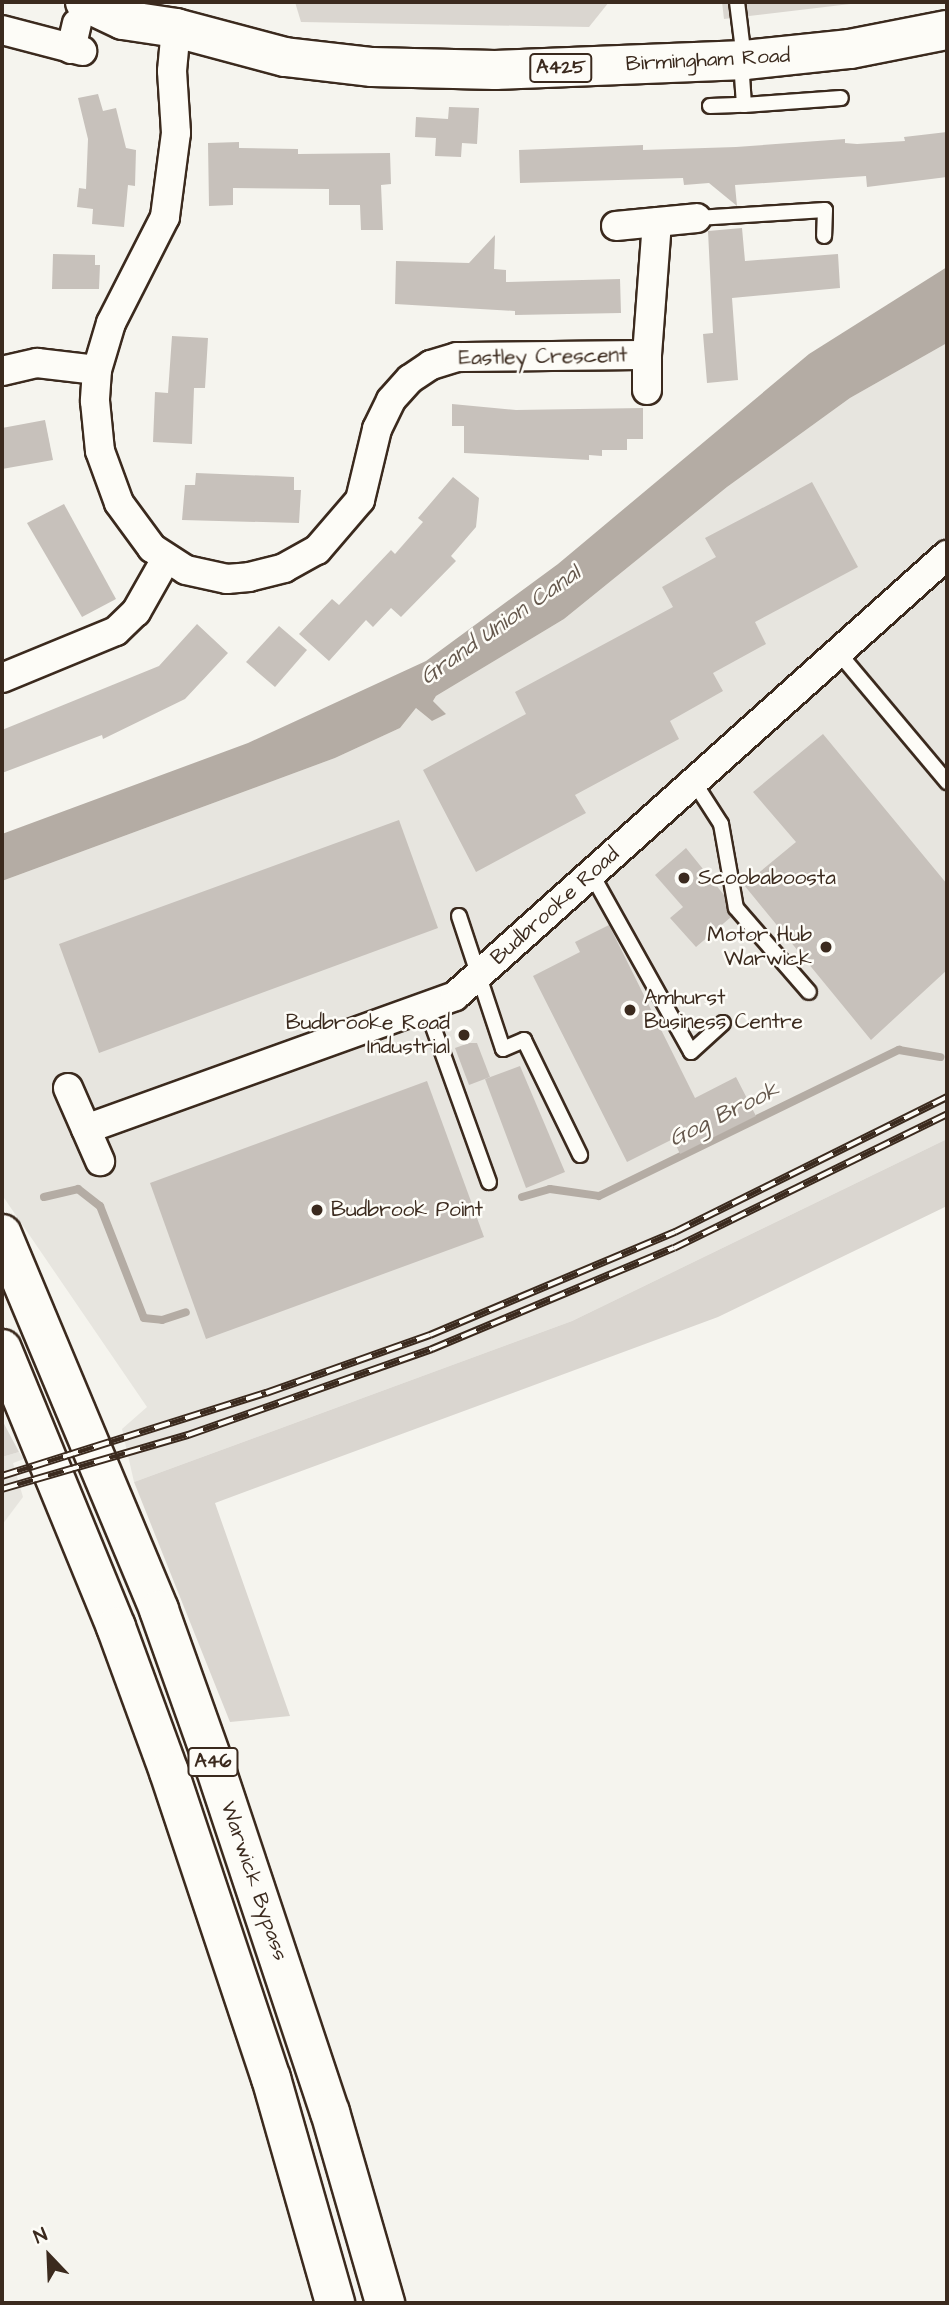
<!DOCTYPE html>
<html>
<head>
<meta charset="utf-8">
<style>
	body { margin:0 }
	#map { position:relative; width:949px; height:2305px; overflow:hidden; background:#f5f4ee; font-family:"Architects Daughter",sans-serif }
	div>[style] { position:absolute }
	.built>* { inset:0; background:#e7e5df }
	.green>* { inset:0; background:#dad6d0 }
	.water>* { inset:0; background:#b4aca4 }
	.stream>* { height:8px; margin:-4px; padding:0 4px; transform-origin:4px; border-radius:4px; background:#b4aca4 }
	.building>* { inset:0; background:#c7c1bb }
	.roads { filter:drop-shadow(2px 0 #3b2a1e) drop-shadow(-2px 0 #3b2a1e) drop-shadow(0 2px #3b2a1e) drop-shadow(0 -2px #3b2a1e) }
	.service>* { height:14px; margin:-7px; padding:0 7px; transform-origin:7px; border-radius:7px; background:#fdfcf7 }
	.minor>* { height:28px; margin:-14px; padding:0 14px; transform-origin:14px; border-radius:14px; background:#fdfcf7 }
	.primary>* { height:38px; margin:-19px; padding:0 19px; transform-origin:19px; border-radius:19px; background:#fdfcf7 }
	.trunk>* { height:38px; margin:-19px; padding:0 19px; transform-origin:19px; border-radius:19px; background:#fdfcf7 }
	.rail>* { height:8px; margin-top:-4px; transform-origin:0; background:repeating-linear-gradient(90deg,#fdfcf7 0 16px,#3b2a1e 0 32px); box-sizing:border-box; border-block:2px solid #3b2a1e }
	.dots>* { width:19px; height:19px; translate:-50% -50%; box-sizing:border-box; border:4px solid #fdfcf7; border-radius:50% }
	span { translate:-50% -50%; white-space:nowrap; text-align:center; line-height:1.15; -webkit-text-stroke:5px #fdfcf7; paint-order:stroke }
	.shield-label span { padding:2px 5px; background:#fdfcf7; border:2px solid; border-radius:5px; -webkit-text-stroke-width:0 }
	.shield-label { font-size:19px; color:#3b2a1e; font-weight:700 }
	.street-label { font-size:21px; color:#3b2a1e }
	.poi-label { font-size:21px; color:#3b2a1e }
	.left { translate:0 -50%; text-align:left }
	.right { translate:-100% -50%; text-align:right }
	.water-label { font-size:23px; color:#65584d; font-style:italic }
	.frame { position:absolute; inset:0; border:4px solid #3b2a1e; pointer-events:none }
	.north { position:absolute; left:14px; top:2221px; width:70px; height:70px; -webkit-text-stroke:5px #fdfcf7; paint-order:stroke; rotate:337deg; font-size:19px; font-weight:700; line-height:28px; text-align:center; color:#3b2a1e }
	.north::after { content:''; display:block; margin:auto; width:24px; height:32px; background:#3b2a1e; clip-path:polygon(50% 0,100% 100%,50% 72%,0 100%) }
</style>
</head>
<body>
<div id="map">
	<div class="built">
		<div style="clip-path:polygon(947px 343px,947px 1139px,572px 1321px,134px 1482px,122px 1429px,147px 1407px,2px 1195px,2px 881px,335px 758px,400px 728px,416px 708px,432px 721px,445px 714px,433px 701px,436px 696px,564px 619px,727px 487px,850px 398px)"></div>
		<div style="clip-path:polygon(19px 1452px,24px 1459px,13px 1463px,23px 1497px,2px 1525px,2px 1457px)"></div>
	</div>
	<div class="green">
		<div style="clip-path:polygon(295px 2px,609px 2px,589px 27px,301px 22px)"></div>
		<div style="clip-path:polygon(722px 2px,867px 2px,724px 19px)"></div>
		<div style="clip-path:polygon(947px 1139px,947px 1206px,718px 1317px,215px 1503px,290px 1716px,230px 1722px,134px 1482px,572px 1321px)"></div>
		<div style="clip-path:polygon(2px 1420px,19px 1452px,2px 1457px)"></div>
	</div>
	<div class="water">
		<div style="clip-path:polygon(947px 267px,947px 343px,850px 398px,727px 487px,564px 619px,436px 696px,433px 701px,446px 714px,432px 721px,416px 708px,400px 728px,335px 758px,2px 881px,2px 834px,248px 743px,426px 661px,558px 564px,809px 354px)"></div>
	</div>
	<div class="stream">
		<div style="left:44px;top:1197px;width:35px;rotate:-13deg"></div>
		<div style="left:78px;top:1189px;width:28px;rotate:38deg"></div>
		<div style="left:100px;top:1206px;width:120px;rotate:68.6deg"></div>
		<div style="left:144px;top:1318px;width:18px;rotate:6deg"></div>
		<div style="left:162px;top:1320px;width:25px;rotate:-18deg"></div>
		<div style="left:522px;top:1197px;width:29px;rotate:-16deg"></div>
		<div style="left:550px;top:1189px;width:49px;rotate:8.1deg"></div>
		<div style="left:599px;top:1196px;width:334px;rotate:-26deg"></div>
		<div style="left:899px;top:1050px;width:42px;rotate:9.7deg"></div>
	</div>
	<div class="building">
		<div style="clip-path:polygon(98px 94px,103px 111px,116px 108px,126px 148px,136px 150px,135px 186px,128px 185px,124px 227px,92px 224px,93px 209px,77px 207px,79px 188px,86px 189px,88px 139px,78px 98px)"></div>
		<div style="clip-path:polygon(449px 107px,479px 108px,477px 144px,462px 143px,461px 157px,435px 156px,436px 138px,415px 137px,416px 117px,448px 119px)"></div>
		<div style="clip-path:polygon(947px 132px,947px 177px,867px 187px,866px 176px,735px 185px,737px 206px,709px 183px,684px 185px,683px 178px,520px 183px,519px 150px,643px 145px,643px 150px,736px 147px,845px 139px,845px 143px,857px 144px,905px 141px,904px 137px)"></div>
		<div style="clip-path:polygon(239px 142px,239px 148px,298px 149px,298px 154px,390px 153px,391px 184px,381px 185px,383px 230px,361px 230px,360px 205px,329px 205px,329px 189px,233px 188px,233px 205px,209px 206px,208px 143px)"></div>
		<div style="clip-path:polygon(742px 228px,745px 261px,838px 254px,840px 288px,732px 298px,738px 380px,707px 383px,703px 334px,713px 333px,708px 231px)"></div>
		<div style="clip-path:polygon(495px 235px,494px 269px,506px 270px,506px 282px,620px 279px,621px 313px,515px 315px,515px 311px,395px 304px,396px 261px,469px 263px)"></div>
		<div style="clip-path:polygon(53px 254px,95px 255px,95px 265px,100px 265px,99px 289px,52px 289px)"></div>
		<div style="clip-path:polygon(172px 336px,208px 338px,205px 388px,194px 388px,192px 444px,153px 442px,155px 392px,168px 393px)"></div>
		<div style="clip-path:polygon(452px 404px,516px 410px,643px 408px,643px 439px,627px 439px,627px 450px,602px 450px,602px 456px,589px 455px,589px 460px,464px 453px,464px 426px,452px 426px)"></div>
		<div style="clip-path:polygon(45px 420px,53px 460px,2px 469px,2px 428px)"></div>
		<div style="clip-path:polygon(196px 473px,294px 477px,294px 490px,301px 490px,299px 523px,182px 520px,185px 485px,195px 485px)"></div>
		<div style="clip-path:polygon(453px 477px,479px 498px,476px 527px,451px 556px,456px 561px,401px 617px,391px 608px,373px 627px,366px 620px,329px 661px,299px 634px,332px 599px,339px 605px,391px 550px,395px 554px,423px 522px,418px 518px)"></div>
		<div style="clip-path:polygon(812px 482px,858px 567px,755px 622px,766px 644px,713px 673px,723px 691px,670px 721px,679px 739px,575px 795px,586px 813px,476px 872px,423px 770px,526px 714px,515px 692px,673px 607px,662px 587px,716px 557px,705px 538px)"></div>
		<div style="clip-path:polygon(64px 504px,116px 599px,82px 617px,27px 523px)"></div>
		<div style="clip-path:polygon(197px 624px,228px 653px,185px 699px,103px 739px,102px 735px,2px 773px,2px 730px,159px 666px)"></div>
		<div style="clip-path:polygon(279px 626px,307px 650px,275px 687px,246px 662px)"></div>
		<div style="clip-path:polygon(823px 734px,947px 884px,947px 970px,871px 1040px,744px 885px,796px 842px,753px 792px)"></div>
		<div style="clip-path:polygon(399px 820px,438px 928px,99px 1053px,59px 944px)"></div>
		<div style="clip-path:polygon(686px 848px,724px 895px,731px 917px,696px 947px,670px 918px,683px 907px,655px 875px)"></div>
		<div style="clip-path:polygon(609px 925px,695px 1098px,736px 1077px,756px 1116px,680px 1154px,673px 1139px,627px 1162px,533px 976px,580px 952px,575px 942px)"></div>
		<div style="clip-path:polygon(469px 1043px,477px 1043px,490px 1077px,469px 1085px,455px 1048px)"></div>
		<div style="clip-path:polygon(520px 1066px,565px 1172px,526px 1188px,485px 1079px)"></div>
		<div style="clip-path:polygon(427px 1081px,484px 1237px,206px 1339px,150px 1183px)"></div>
	</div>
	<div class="roads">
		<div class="service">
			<div style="left:737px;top:2px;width:56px;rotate:82.9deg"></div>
			<div style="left:744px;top:105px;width:97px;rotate:-4.1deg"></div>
			<div style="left:710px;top:106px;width:34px;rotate:-2deg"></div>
			<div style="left:744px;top:105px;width:44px;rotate:-93.9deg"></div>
			<div style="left:697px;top:218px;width:128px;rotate:-3.6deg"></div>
			<div style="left:825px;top:210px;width:26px;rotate:92deg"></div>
			<div style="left:838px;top:652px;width:170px;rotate:50deg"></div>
			<div style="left:694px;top:782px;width:50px;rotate:57.3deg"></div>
			<div style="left:721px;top:824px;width:85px;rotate:79.9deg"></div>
			<div style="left:736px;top:908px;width:111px;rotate:49deg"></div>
			<div style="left:591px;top:873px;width:205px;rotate:60.8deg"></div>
			<div style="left:691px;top:1052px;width:43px;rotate:-42.2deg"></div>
			<div style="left:459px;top:916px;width:140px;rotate:71.7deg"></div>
			<div style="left:503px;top:1049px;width:23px;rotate:-23deg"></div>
			<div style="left:524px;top:1040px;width:128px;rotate:64deg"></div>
			<div style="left:427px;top:1010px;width:183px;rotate:70.2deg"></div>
		</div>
		<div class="minor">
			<div style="left:176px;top:28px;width:43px;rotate:95.3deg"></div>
			<div style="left:172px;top:71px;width:62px;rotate:86.3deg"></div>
			<div style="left:176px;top:133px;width:85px;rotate:97.5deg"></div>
			<div style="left:165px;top:217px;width:119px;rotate:117deg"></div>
			<div style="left:111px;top:323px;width:49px;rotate:106.6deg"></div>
			<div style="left:97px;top:370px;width:31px;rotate:94deg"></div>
			<div style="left:95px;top:401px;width:50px;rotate:84.3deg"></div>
			<div style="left:100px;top:451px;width:55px;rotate:69.9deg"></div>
			<div style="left:119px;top:503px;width:56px;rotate:53.7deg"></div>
			<div style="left:152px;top:548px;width:40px;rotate:32.9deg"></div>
			<div style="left:186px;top:570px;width:42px;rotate:12.4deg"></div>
			<div style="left:227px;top:579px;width:22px;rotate:-5deg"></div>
			<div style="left:249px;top:577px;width:36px;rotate:-14deg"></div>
			<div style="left:284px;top:568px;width:38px;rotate:-29deg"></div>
			<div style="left:317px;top:550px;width:66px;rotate:-49.3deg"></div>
			<div style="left:360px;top:500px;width:73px;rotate:-76.5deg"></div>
			<div style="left:377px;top:429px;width:32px;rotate:-64deg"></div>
			<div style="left:391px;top:400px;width:28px;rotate:-48deg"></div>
			<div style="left:410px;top:379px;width:25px;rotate:-34deg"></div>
			<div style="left:431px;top:365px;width:27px;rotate:-17deg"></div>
			<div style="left:457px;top:357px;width:190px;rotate:-0.6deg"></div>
			<div style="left:647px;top:355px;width:133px;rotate:-85.7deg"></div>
			<div style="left:2px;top:30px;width:83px;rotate:14.7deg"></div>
			<div style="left:71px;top:49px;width:26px;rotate:-77deg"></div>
			<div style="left:616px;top:226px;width:81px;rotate:-5.6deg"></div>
			<div style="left:647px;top:355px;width:35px;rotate:90deg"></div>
			<div style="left:2px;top:371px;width:36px;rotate:-13deg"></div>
			<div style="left:37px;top:363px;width:60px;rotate:6.7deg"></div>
			<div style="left:2px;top:678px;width:123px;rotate:-22.4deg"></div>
			<div style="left:116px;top:631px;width:28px;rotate:-44deg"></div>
			<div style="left:136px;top:612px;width:61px;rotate:-60.5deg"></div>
			<div style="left:68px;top:1088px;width:80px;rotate:66.3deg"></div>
			<div style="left:86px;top:1129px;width:392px;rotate:-19.8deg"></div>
			<div style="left:455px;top:996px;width:661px;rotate:-41.87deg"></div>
		</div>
		<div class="primary">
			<div style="left:85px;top:2px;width:42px;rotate:25.3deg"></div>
			<div style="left:123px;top:20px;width:54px;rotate:8.6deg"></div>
			<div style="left:176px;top:28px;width:113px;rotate:14.9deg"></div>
			<div style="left:285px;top:57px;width:88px;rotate:6.6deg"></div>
			<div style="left:372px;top:67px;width:123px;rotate:1.4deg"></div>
			<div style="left:495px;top:70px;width:250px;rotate:-2.3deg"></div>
			<div style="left:745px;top:60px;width:106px;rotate:-6deg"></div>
			<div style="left:850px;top:49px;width:99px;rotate:-11.1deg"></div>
		</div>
		<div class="trunk">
			<div style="left:2px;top:1234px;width:407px;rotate:67.3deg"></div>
			<div style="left:159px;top:1610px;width:167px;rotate:70.4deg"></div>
			<div style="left:215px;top:1767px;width:364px;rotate:71.6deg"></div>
			<div style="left:330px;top:2112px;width:199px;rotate:73.9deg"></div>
			<div style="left:2px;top:1349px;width:300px;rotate:67.7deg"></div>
			<div style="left:116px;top:1627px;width:154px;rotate:69.9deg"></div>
			<div style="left:169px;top:1772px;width:323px;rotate:71.6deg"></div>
			<div style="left:271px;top:2078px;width:234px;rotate:74.1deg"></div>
		</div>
	</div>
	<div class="rail">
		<div style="left:2px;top:1476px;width:277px;rotate:-17.5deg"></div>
		<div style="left:266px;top:1393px;width:174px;rotate:-19.5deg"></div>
		<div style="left:430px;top:1335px;width:266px;rotate:-22.8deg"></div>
		<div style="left:675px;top:1232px;width:304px;rotate:-26.4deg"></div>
		<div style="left:2px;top:1489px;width:194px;rotate:-16.2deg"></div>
		<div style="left:188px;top:1435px;width:259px;rotate:-19.4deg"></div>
		<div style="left:432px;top:1349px;width:262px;rotate:-22.7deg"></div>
		<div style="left:674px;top:1248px;width:304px;rotate:-26.1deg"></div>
	</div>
	<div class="dots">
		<div style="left:684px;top:878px;background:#3b2a1e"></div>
		<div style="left:826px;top:947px;background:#3b2a1e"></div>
		<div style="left:630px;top:1010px;background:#3b2a1e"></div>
		<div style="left:464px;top:1035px;background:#3b2a1e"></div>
		<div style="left:317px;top:1210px;background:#3b2a1e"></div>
	</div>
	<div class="shield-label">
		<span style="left:561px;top:68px">A425</span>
		<span style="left:213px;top:1762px">A46</span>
	</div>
	<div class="street-label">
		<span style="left:708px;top:60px;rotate:-3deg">Birmingham Road</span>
		<span style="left:543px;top:357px;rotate:-1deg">Eastley Crescent</span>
		<span style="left:555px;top:906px;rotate:-42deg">Budbrooke Road</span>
		<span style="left:254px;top:1881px;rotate:71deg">Warwick Bypass</span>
	</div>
	<div class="poi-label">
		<span class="left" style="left:698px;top:878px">Scoobaboosta</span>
		<span class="right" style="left:812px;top:947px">Motor Hub<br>Warwick</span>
		<span class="left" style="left:644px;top:1010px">Amhurst<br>Business Centre</span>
		<span class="right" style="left:450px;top:1035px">Budbrooke Road<br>Industrial</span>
		<span class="left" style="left:331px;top:1210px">Budbrook Point</span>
	</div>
	<div class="water-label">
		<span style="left:500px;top:625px;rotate:-35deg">Grand Union Canal</span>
		<span style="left:724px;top:1114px;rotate:-26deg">Gog Brook</span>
	</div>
	<div class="frame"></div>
	<div class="north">N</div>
</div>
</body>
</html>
